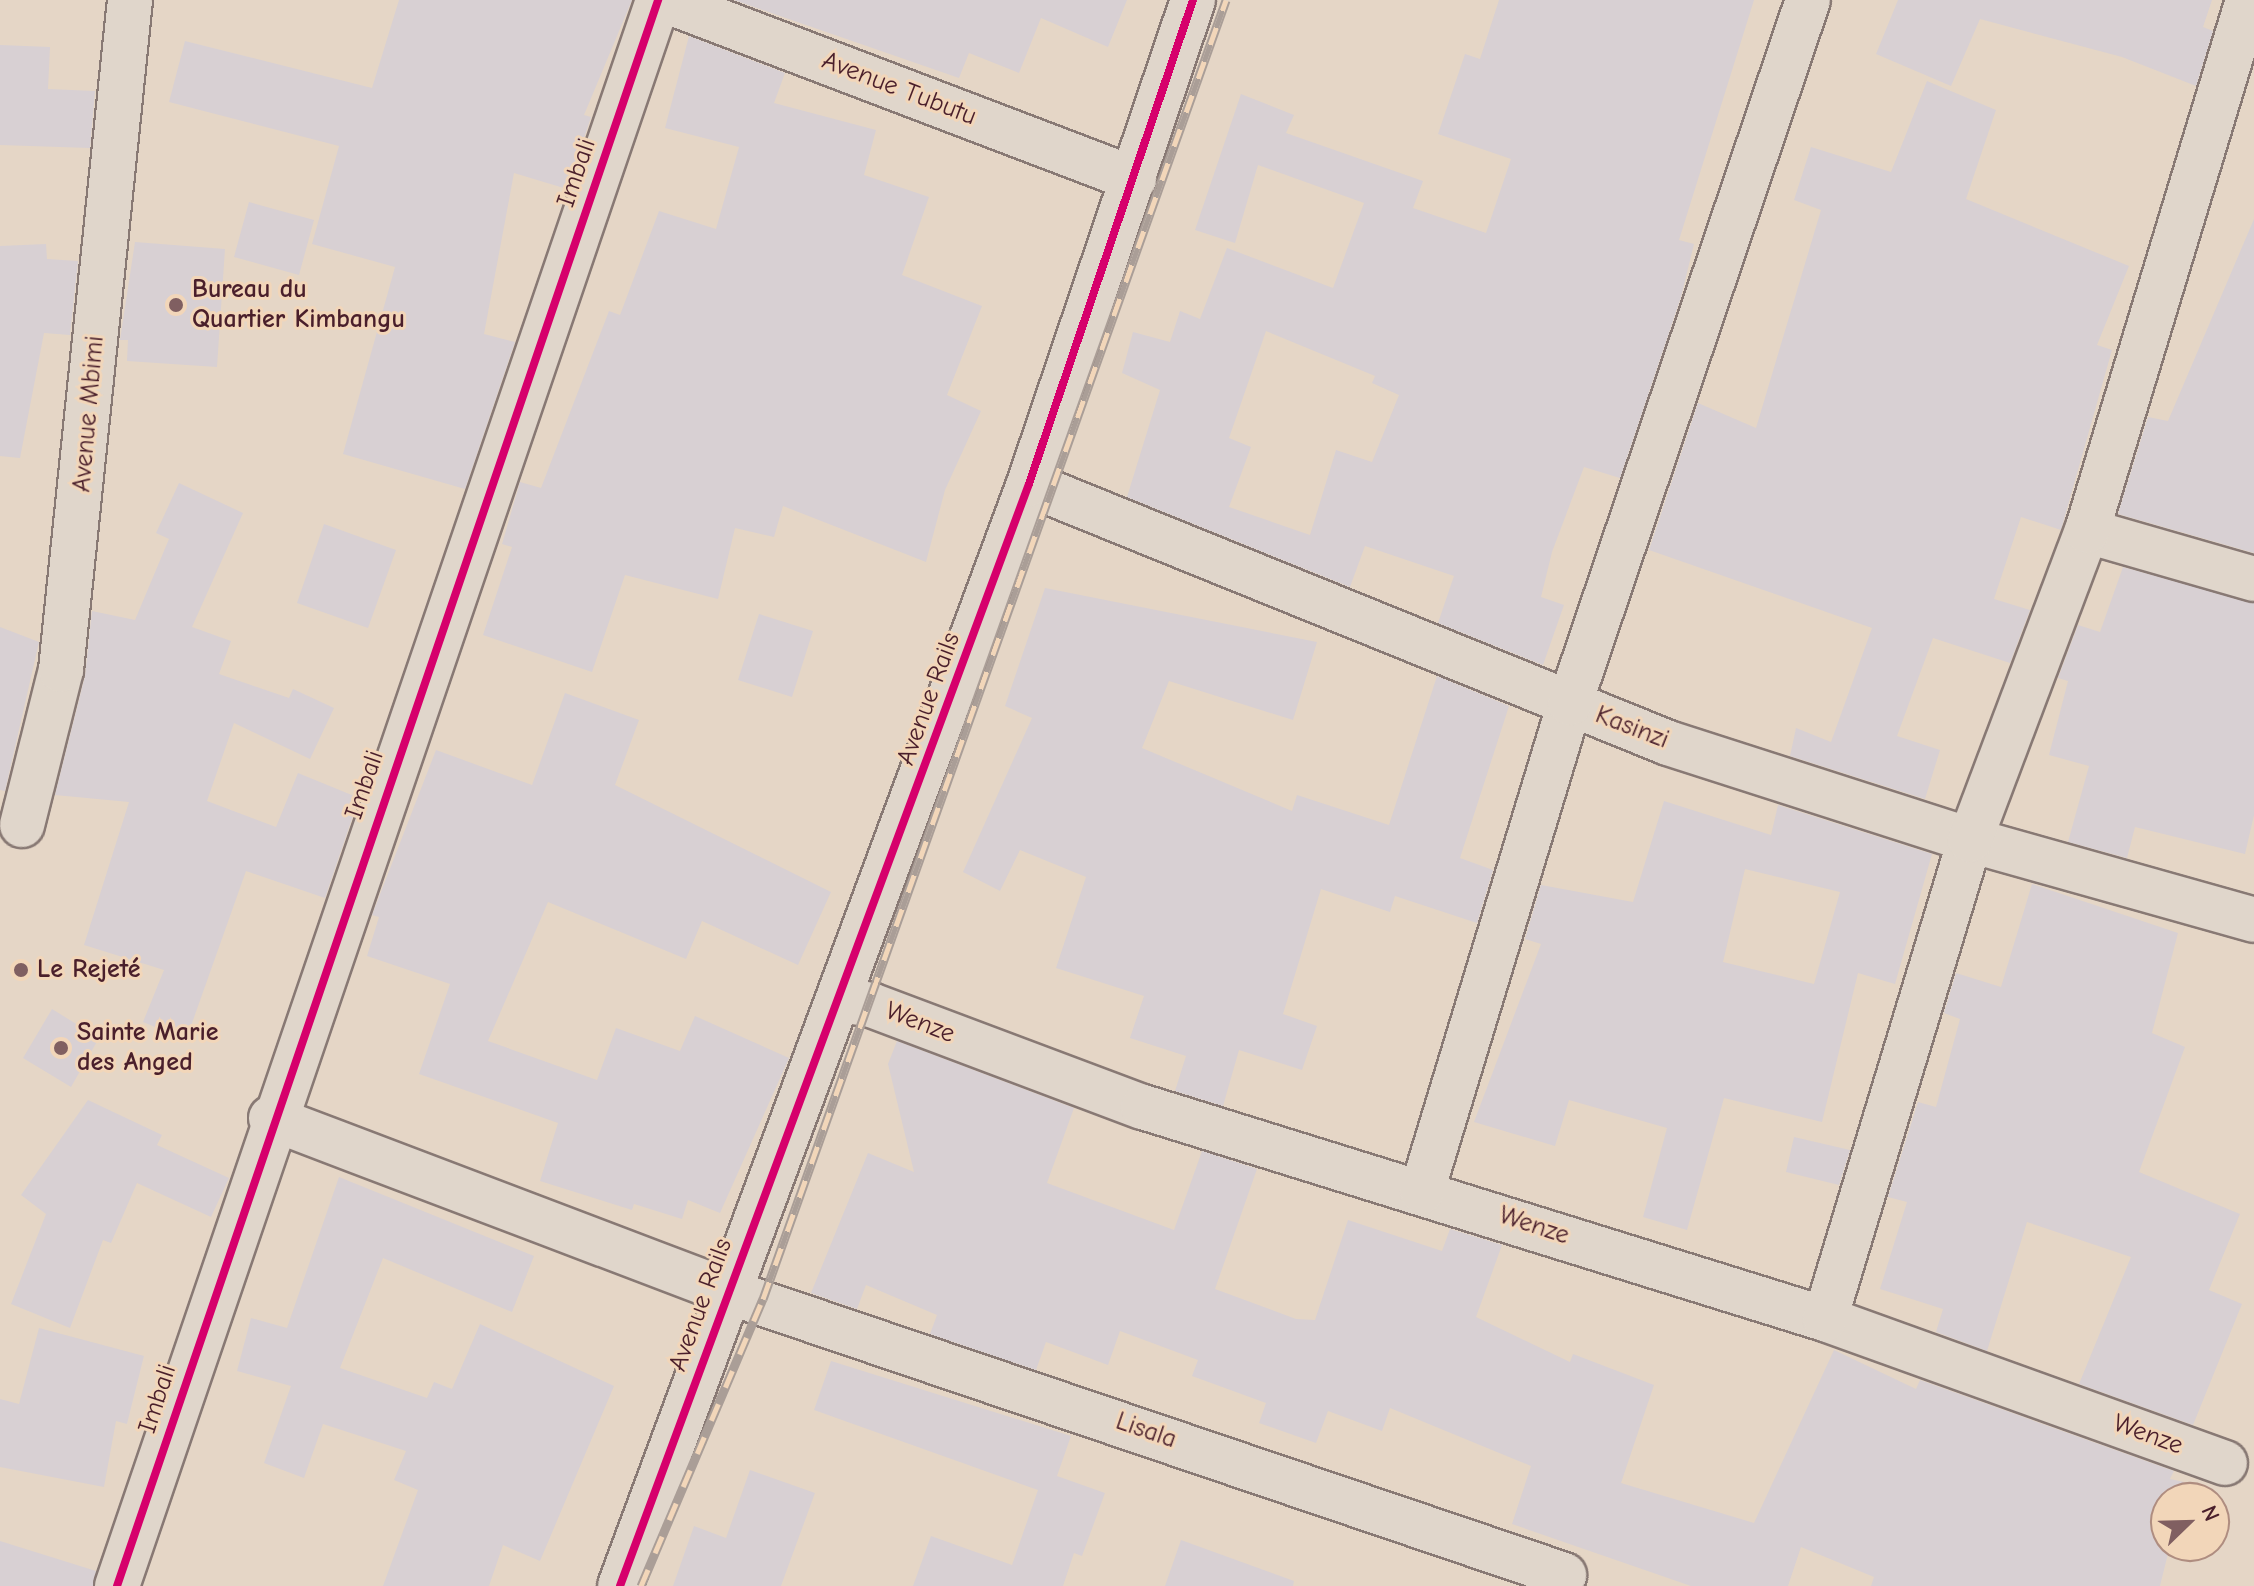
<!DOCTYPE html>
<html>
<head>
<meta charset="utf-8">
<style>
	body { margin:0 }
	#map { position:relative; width:2254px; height:1586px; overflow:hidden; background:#e5d6c6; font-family:"Comic Neue",sans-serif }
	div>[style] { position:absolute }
	.building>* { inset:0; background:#d8d0d3 }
	.roads { filter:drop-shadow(2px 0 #887974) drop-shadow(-2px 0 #887974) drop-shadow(0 2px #887974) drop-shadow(0 -2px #887974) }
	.minor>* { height:44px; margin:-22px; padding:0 22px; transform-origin:22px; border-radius:22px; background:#e0d6cb }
	.rail>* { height:9px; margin-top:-4.5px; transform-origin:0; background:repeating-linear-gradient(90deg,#f2d6b9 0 18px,#aa9e97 0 36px); box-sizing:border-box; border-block:2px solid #aa9e97 }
	.cycleway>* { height:8px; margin:-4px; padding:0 4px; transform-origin:4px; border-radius:4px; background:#d6006c }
	.dots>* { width:22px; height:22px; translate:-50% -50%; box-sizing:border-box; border:4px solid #f2d6b9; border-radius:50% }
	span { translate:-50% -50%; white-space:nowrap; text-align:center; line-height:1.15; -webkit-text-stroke:6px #f2d6b9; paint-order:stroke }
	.street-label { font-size:26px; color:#4a1f2b }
	.poi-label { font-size:26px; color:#4a1f2b; font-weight:700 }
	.left { translate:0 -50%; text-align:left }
	.north { position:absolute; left:2150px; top:1482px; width:80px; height:80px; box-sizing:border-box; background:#f2d6b9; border:2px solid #af8d80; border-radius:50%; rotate:67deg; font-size:22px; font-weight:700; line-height:32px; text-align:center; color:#4a1f2b }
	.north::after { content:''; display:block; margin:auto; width:28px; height:36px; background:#805f61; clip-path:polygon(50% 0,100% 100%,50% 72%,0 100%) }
</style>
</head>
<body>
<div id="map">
	<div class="building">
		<div style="clip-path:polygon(399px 0,632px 0,584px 115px,591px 117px,567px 189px,514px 173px,484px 334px,515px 342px,465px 489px,343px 454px,395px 267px,312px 244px,339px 146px,169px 102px,185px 41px,372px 88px)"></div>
		<div style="clip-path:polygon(734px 0,1127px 0,1108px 47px,1041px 18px,1019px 73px,969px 53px,959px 78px)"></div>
		<div style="clip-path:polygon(evenodd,1499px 0,1754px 0,1679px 240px,1694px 244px,1681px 297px,1620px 478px,1584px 467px,1552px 552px,1541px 597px,1564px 605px,1543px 665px,1438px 623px,1454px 576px,1365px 546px,1350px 587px,1127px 497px,1160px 390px,1122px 373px,1133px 332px,1170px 342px,1180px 311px,1200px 319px,1227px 248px,1333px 288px,1364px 203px,1258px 165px,1235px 243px,1195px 230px,1241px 94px,1294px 115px,1286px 133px,1423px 181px,1413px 208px,1486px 233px,1511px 159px,1438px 134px,1465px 54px,1480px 59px,1499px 0,1266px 331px,1375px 376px,1372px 383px,1399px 395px,1372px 462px,1336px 450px,1310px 535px,1229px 507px,1251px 447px,1229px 438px,1266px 331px)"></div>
		<div style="clip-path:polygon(1898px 0,2212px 0,2203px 27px,2213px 31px,2196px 86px,2122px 57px,1980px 19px,1951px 86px,1876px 54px)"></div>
		<div style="clip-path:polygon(689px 36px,785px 73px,774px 103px,876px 130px,864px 175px,929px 197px,902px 275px,982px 306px,947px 395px,981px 411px,945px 490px,926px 562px,783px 506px,774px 537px,735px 528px,718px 599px,625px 575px,592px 672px,483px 635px,512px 547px,502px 544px,520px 482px,541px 488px,609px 311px,620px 315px,659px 211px,716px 229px,739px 147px,665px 128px)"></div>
		<div style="clip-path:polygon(0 45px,50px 47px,48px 89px,95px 91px,90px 148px,0 145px)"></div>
		<div style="clip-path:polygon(1927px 81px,1996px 110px,1966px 199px,2129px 266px,2097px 345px,2112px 350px,2061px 530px,2021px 517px,1994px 599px,2030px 610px,2010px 663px,1933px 638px,1897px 736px,1940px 750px,1925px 799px,1790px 756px,1796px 728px,1831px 742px,1872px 628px,1649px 550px,1698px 403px,1756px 428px,1821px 210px,1794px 200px,1811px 147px,1891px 172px)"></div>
		<div style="clip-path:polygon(249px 202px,314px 220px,299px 275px,234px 257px)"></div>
		<div style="clip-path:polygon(2254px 219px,2254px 553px,2118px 514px,2148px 417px,2168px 421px)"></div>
		<div style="clip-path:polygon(135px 242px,225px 249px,217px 367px,127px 361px,128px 340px,120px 340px)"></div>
		<div style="clip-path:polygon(46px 244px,47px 259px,78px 261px,70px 335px,44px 333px,20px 458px,0 456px,0 246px)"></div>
		<div style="clip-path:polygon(179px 483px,243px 513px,192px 627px,231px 641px,219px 674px,289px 698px,293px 689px,334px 708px,310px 759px,234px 723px,207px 801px,276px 827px,298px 773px,359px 798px,325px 898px,246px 871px,186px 1040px,143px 1022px,164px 970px,84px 945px,129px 802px,55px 795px,85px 676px,92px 611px,135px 620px,169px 539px,156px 533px)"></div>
		<div style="clip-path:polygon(324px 524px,396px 550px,368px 628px,297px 603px)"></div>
		<div style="clip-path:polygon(2123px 567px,2254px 603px,2254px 815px,2245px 854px,2135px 827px,2127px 858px,2068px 842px,2089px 766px,2049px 755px,2068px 681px,2058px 678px,2078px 625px,2100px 632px)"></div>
		<div style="clip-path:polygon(1045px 588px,1317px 642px,1293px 720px,1169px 681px,1142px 748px,1292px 811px,1297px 795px,1389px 825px,1437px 676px,1509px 706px,1460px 858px,1493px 870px,1477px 923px,1395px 896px,1390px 912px,1321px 889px,1283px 1014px,1317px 1026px,1302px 1070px,1239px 1050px,1223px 1106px,1175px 1091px,1186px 1056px,1130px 1038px,1144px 996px,1056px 968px,1086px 877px,1020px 850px,1000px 891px,963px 872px,1032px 718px,1005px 706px)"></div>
		<div style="clip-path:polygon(759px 614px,813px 631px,792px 697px,738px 680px)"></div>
		<div style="clip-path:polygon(0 627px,39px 642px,5px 791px,0 790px)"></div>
		<div style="clip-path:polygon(565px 693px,639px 720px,615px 785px,831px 892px,798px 965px,702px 921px,686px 959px,548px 902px,488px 1041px,597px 1080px,616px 1028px,680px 1051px,695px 1016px,789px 1058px,720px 1213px,688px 1200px,682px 1219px,634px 1204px,632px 1210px,540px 1181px,558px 1123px,419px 1074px,450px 984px,367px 956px,379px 917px,372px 915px,436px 750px,532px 785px)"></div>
		<div style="clip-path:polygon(evenodd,1664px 801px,1771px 835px,1778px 805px,1932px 854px,1895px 984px,1858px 973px,1822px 1122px,1724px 1098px,1687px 1230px,1643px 1217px,1667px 1128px,1569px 1100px,1555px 1146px,1474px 1122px,1541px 944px,1525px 939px,1541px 885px,1633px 902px,1664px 801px,1745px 869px,1840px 892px,1814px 984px,1723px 962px,1745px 869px)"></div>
		<div style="clip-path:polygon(2032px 884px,2178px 933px,2152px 1033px,2185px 1047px,2139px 1172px,2240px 1214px,2209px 1290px,2242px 1304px,2193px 1425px,2079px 1384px,2131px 1257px,2027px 1222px,1987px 1351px,1936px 1332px,1943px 1309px,1880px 1289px,1907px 1202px,1888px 1197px,1918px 1102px,1936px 1107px,1960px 1019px,1944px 1013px,1956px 973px,2001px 987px)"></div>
		<div style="clip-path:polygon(52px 1009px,99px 1038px,71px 1087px,23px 1058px)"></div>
		<div style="clip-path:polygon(897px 1041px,1074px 1108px,1047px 1183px,1174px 1230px,1202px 1151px,1257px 1169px,1215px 1289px,1296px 1319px,1315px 1320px,1348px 1220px,1442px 1251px,1450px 1229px,1502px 1245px,1476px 1317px,1570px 1362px,1573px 1354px,1654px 1385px,1621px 1483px,1754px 1523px,1834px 1350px,1916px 1389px,1920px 1380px,2174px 1471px,2170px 1479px,2184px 1482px,2181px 1498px,2166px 1498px,2170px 1546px,2160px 1586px,1871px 1586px,1874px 1577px,1801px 1547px,1788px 1586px,1691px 1586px,1512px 1524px,1531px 1466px,1390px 1408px,1382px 1431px,1328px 1411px,1316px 1443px,1259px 1423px,1266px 1403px,1192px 1376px,1198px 1360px,1120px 1331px,1108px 1365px,1046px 1342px,1036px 1370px,930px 1334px,937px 1315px,866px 1285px,857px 1309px,811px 1293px,868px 1153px,914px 1172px,888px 1064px)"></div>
		<div style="clip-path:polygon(88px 1100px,162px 1135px,157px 1145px,229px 1178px,211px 1217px,137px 1183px,111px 1243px,103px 1240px,70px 1328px,11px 1304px,46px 1214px,21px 1195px)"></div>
		<div style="clip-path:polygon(1794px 1137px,1850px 1150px,1839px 1185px,1786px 1172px)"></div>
		<div style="clip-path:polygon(339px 1177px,534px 1256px,512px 1312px,383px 1258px,340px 1368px,427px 1398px,434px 1382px,452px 1389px,480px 1324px,614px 1386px,540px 1561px,503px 1545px,489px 1586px,383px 1586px,418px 1490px,394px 1480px,406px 1451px,323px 1424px,304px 1478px,264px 1463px,291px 1386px,237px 1371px,251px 1318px,287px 1328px)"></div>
		<div style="clip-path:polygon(39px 1328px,144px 1356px,127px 1424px,116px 1421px,104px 1487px,0 1467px,0 1399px,19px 1404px)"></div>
		<div style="clip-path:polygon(831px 1361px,1071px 1436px,1057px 1476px,1105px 1493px,1082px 1556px,1074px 1553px,1063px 1586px,913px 1586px,931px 1536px,1012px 1565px,1038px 1490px,814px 1410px)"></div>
		<div style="clip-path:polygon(750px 1470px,815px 1493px,781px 1586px,673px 1586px,694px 1526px,726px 1538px)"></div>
		<div style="clip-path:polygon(1181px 1540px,1294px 1581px,1293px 1586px,1165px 1586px)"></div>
		<div style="clip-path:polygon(0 1541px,96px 1571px,93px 1586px,0 1586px)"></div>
	</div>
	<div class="roads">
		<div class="minor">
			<div style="left:664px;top:0;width:503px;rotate:20.85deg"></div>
			<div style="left:1029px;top:484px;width:689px;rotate:22.06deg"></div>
			<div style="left:1668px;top:743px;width:317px;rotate:17.8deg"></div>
			<div style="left:1970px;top:840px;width:295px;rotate:15.7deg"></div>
			<div style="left:2087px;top:531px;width:174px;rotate:16deg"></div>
			<div style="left:22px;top:825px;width:160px;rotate:-75.9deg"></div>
			<div style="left:61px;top:670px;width:674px;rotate:-84.12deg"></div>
			<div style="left:841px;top:1000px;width:30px;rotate:9deg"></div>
			<div style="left:871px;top:1005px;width:290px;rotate:20.6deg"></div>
			<div style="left:1143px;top:1107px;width:714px;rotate:17.27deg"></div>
			<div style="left:1825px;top:1319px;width:425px;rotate:19.8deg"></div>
			<div style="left:271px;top:1118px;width:487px;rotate:20.8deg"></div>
			<div style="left:726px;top:1291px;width:885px;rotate:18.72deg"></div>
			<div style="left:1422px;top:1191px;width:510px;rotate:-73.13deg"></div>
			<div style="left:1570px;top:703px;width:742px;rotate:-71.3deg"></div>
			<div style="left:1825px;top:1319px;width:500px;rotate:-73.16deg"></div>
			<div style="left:1970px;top:840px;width:330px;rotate:-69.3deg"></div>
			<div style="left:2087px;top:531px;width:555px;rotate:-73.13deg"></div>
			<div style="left:117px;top:1586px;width:1676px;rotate:-71.16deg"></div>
			<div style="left:620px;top:1586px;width:1175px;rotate:-69.64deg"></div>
			<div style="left:1029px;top:484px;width:511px;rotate:-71.28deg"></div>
		</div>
	</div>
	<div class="rail">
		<div style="left:641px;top:1586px;width:312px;rotate:-67deg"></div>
		<div style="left:763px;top:1299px;width:1379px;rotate:-70.38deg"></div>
	</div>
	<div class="cycleway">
		<div style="left:117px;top:1586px;width:1676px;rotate:-71.16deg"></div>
		<div style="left:620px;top:1586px;width:1175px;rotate:-69.64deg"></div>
		<div style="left:1029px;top:484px;width:511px;rotate:-71.28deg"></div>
	</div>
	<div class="dots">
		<div style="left:176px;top:305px;background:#805f61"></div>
		<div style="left:21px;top:970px;background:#805f61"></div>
		<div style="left:61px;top:1048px;background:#805f61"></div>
	</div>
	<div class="street-label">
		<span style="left:899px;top:89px;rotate:21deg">Avenue Tubutu</span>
		<span style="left:577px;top:173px;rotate:-71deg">Imbali</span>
		<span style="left:89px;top:414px;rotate:-85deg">Avenue Mbimi</span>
		<span style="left:929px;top:699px;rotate:-70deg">Avenue Rails</span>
		<span style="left:1632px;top:728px;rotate:21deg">Kasinzi</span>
		<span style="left:365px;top:785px;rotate:-71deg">Imbali</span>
		<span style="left:920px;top:1023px;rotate:21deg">Wenze</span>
		<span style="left:1534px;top:1226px;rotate:18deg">Wenze</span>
		<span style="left:701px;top:1305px;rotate:-70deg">Avenue Rails</span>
		<span style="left:158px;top:1399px;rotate:-72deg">Imbali</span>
		<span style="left:1146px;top:1431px;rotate:19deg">Lisala</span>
		<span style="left:2148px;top:1435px;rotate:20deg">Wenze</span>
	</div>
	<div class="poi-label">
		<span class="left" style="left:192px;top:305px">Bureau du<br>Quartier Kimbangu</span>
		<span class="left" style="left:37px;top:970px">Le Rejeté</span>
		<span class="left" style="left:77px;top:1048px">Sainte Marie<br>des Anged</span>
	</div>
	<div class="north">N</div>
</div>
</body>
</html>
